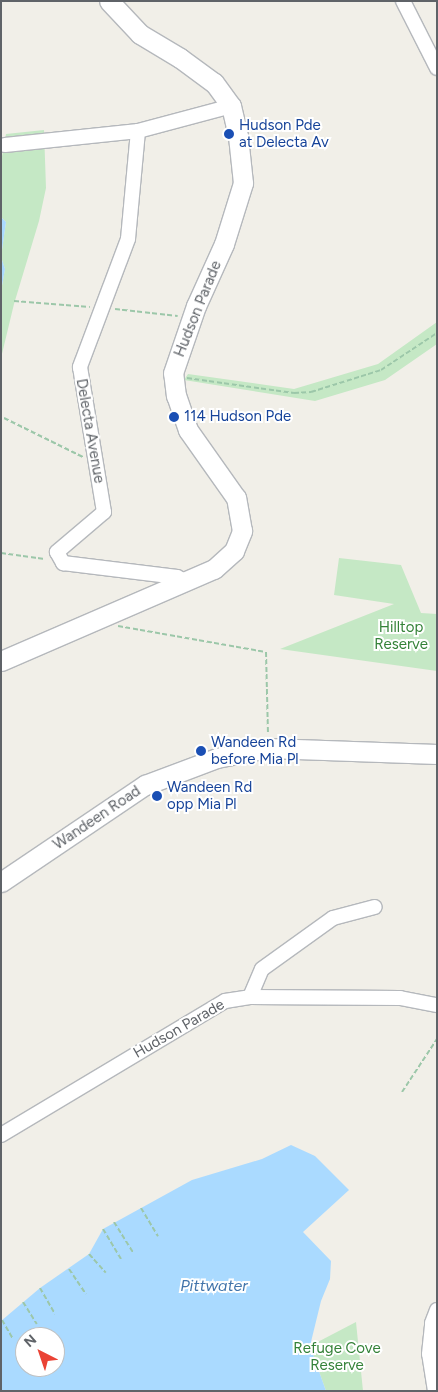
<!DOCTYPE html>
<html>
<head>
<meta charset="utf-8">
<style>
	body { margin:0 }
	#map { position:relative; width:438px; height:1392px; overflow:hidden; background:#f1efe8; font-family:Figtree,sans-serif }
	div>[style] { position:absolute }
	.green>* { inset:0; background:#c5e8c5 }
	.water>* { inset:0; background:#aadaff }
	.path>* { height:2px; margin-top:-1px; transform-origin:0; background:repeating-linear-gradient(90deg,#9cc7a9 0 5px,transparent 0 7.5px) }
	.roads { filter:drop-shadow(1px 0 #b5b8bc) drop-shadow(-1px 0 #b5b8bc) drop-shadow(0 1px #b5b8bc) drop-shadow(0 -1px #b5b8bc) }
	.street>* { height:14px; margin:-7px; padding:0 7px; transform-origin:7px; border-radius:7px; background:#fff }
	.secondary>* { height:19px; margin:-9.5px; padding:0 9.5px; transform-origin:9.5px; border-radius:9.5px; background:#fff }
	.dots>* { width:14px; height:14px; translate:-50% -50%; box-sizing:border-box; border:2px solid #fff; border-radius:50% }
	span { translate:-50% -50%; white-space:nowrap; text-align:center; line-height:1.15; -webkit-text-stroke:4px #fff; paint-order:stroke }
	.transit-label { font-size:15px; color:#164399 }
	.left { translate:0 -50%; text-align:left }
	.street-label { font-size:15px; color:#5f6368 }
	.park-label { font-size:15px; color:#348238 }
	.water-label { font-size:16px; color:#4174aa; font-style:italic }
	.frame { position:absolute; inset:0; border:2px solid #5f6368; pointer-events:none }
	.north { position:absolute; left:15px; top:1327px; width:50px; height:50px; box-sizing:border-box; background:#fff; border:1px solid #bfc1c3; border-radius:50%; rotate:319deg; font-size:14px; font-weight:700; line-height:20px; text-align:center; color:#5f6368 }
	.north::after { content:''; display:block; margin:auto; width:18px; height:22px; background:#ea4335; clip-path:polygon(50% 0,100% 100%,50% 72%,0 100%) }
</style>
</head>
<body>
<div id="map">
	<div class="green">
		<div style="clip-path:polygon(44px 130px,46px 188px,39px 221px,14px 304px,1px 358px,1px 291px,5px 269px,1px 257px,6px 222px,1px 217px,1px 162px,6px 134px)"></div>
		<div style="clip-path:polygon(437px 322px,437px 344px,385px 380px,315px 401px,184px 380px,188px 374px,294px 389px,378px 364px)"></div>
		<div style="clip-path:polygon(339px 558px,401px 565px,421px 613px,437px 614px,437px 671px,280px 649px,394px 604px,334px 595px)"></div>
		<div style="clip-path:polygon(356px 1322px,363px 1391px,326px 1391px,310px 1346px)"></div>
	</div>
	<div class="water">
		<div style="clip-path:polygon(1px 217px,6px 222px,1px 257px,5px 269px,1px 291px)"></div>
		<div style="clip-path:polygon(evenodd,291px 1145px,315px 1156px,349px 1190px,303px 1232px,331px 1261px,330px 1279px,321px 1301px,310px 1346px,326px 1391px,1px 1391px,1px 1321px,40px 1288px,89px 1254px,103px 1229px,192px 1180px,262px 1159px,291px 1145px,25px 1337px,55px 1337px,55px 1367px,25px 1367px,25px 1337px)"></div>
	</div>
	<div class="path">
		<div style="left:14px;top:301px;width:76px;rotate:4.5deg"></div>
		<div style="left:115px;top:309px;width:63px;rotate:6.3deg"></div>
		<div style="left:187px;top:378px;width:108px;rotate:8deg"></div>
		<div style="left:294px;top:393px;width:17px;rotate:-3deg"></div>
		<div style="left:311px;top:392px;width:73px;rotate:-17.4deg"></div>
		<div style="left:381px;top:370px;width:67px;rotate:-33.5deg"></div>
		<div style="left:4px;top:418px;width:88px;rotate:26.3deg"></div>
		<div style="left:1px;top:553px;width:44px;rotate:7.8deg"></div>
		<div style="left:118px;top:626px;width:150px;rotate:10deg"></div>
		<div style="left:266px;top:652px;width:81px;rotate:88.6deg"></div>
		<div style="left:402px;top:1092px;width:64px;rotate:-56.6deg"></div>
		<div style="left:141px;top:1208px;width:33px;rotate:59deg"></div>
		<div style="left:114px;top:1222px;width:36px;rotate:58deg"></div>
		<div style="left:103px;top:1229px;width:35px;rotate:59deg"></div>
		<div style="left:89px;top:1254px;width:25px;rotate:48deg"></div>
		<div style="left:69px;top:1269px;width:30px;rotate:56deg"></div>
		<div style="left:40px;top:1288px;width:30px;rotate:60deg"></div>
		<div style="left:23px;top:1302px;width:26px;rotate:58deg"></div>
		<div style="left:2px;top:1320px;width:22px;rotate:60deg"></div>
	</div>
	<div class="roads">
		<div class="street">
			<div style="left:403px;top:1px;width:75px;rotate:63.1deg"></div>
			<div style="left:138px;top:131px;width:96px;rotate:-15deg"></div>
			<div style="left:5px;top:145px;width:134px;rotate:-6deg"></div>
			<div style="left:138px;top:131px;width:108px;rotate:95.3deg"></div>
			<div style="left:128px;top:239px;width:137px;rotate:110.6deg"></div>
			<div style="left:80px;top:367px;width:147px;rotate:80.6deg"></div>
			<div style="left:104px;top:512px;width:62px;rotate:139.6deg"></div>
			<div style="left:57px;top:552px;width:13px;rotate:61deg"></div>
			<div style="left:63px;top:563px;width:115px;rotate:7deg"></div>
			<div style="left:177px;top:577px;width:11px;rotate:27deg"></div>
			<div style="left:250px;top:997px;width:30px;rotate:-67deg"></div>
			<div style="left:262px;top:969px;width:87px;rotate:-35.7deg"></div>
			<div style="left:333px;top:918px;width:43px;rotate:-14.7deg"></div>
			<div style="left:1px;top:1135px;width:261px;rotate:-30.9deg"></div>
			<div style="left:225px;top:1001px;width:25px;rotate:-9deg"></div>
			<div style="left:250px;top:997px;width:150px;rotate:0.4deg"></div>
			<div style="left:400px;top:998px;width:38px;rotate:11deg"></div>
			<div style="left:435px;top:1391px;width:37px;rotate:-99deg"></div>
			<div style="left:429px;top:1354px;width:31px;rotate:-84deg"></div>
			<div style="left:432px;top:1323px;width:14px;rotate:-69deg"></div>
		</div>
		<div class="secondary">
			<div style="left:1px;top:661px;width:232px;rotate:-23.4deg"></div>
			<div style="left:214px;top:569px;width:27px;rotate:-42deg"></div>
			<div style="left:234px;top:551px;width:22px;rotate:-68deg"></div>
			<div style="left:242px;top:531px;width:34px;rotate:-100deg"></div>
			<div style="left:236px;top:498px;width:83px;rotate:-125.2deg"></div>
			<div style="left:188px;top:430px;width:36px;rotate:-109deg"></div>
			<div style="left:176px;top:396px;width:23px;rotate:-97deg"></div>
			<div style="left:173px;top:373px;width:71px;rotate:-71.1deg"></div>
			<div style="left:196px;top:306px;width:68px;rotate:-65.7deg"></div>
			<div style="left:224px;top:244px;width:64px;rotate:-72.7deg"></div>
			<div style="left:243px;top:183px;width:47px;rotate:-96.1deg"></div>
			<div style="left:238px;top:136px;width:31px;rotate:-103deg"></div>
			<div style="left:231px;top:106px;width:29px;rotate:-126deg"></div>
			<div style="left:214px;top:83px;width:42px;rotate:-143.7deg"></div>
			<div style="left:180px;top:58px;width:47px;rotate:-149deg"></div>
			<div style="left:140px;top:34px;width:45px;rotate:-133.2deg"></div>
			<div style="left:1px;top:882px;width:174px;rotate:-34deg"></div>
			<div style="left:145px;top:785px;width:77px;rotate:-20.6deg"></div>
			<div style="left:217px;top:758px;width:52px;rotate:-11.1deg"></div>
			<div style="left:268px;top:748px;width:169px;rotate:2deg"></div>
		</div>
	</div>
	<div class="dots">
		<div style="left:229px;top:134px;background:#1a4fb4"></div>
		<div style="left:174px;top:417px;background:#1a4fb4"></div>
		<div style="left:201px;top:751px;background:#1a4fb4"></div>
		<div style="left:157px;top:796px;background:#1a4fb4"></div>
	</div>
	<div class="transit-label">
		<span class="left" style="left:239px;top:134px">Hudson Pde<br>at Delecta Av</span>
		<span class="left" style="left:184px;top:417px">114 Hudson Pde</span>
		<span class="left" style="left:211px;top:751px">Wandeen Rd<br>before Mia Pl</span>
		<span class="left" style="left:167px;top:796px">Wandeen Rd<br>opp Mia Pl</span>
	</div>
	<div class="street-label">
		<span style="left:198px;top:309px;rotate:-68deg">Hudson Parade</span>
		<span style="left:90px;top:431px;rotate:80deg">Delecta Avenue</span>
		<span style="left:97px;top:818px;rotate:-34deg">Wandeen Road</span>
		<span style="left:179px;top:1029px;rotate:-30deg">Hudson Parade</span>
	</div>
	<div class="park-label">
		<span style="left:401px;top:636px">Hilltop<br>Reserve</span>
		<span style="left:337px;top:1357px">Refuge Cove<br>Reserve</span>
	</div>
	<div class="water-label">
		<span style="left:214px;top:1286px">Pittwater</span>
	</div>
	<div class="frame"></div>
	<div class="north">N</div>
</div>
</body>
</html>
